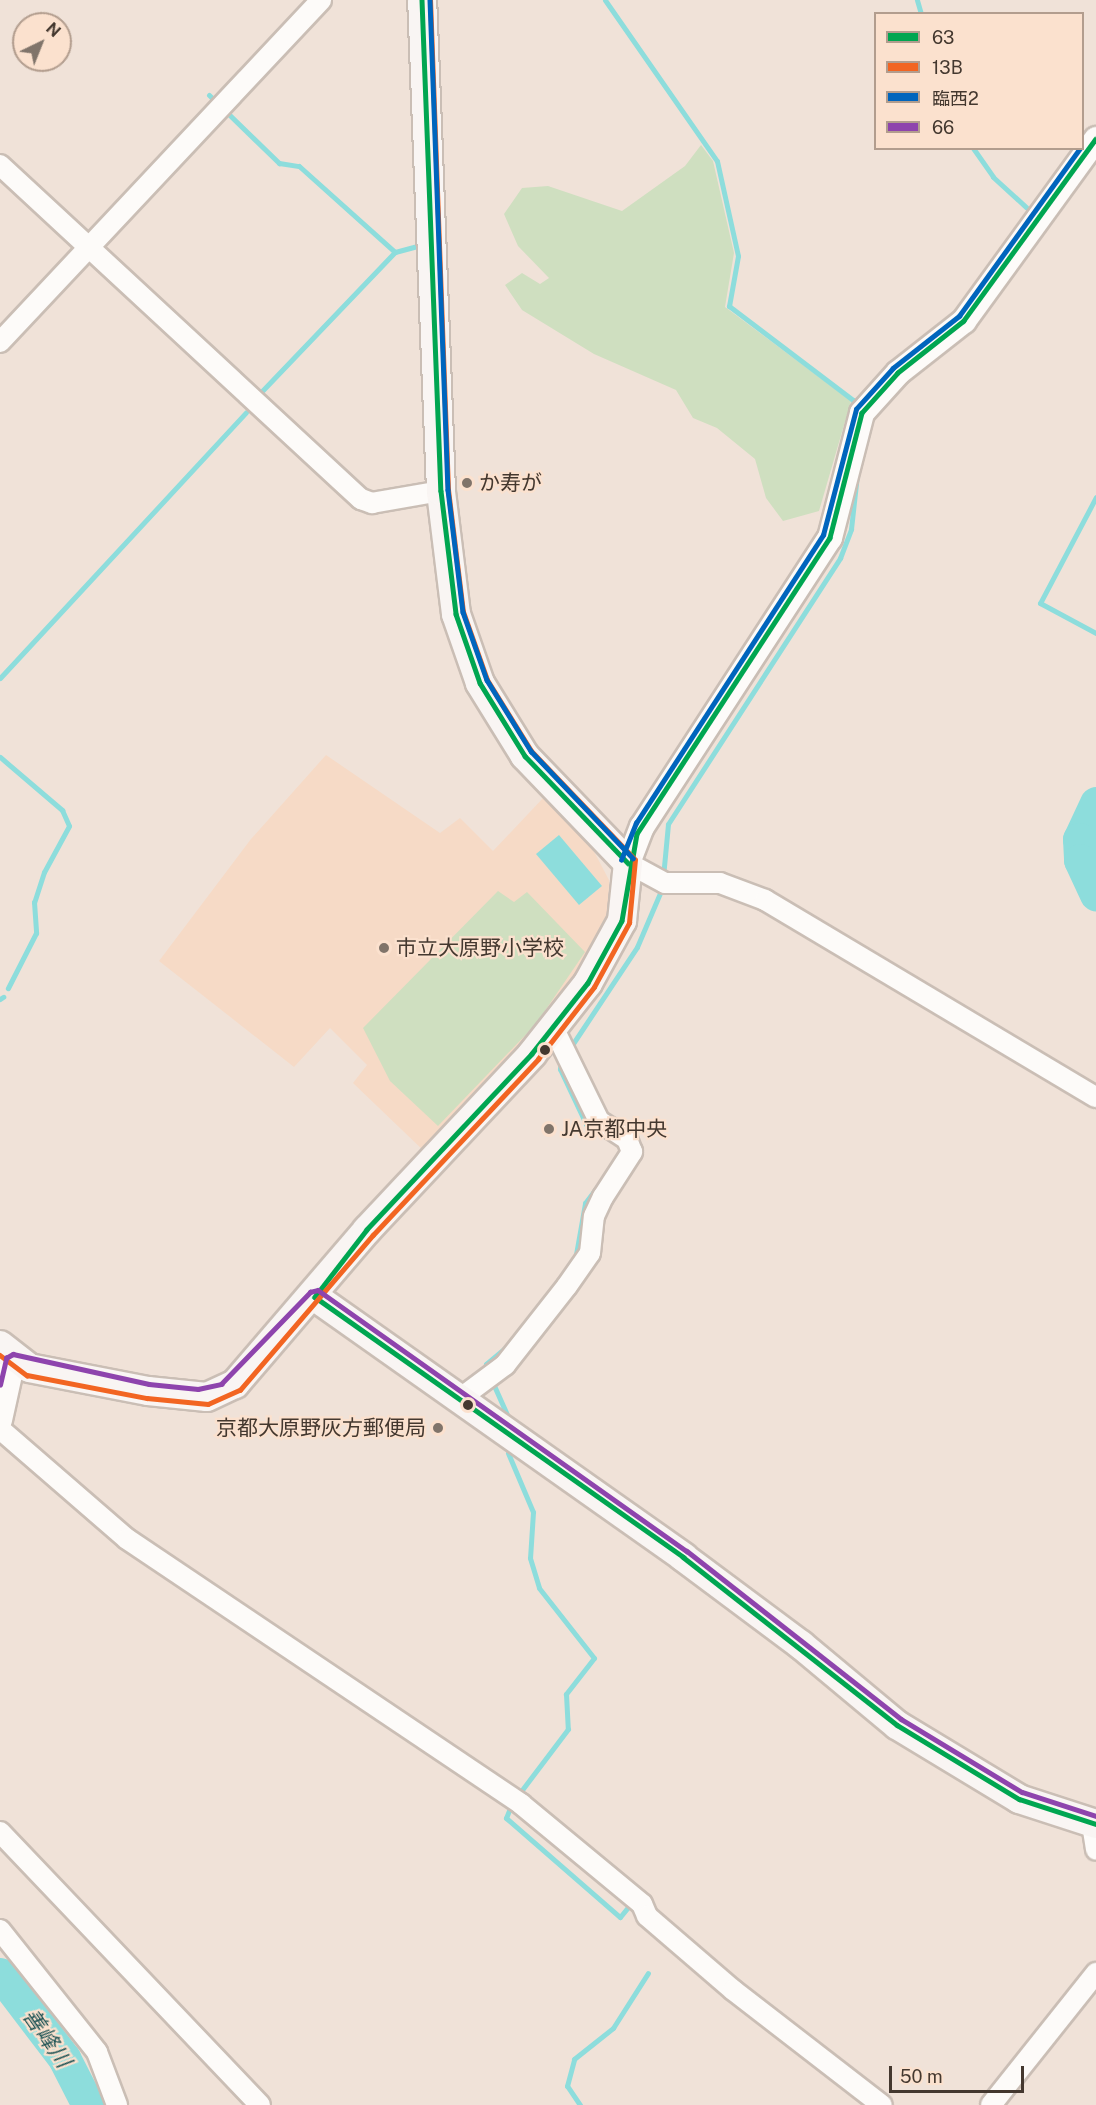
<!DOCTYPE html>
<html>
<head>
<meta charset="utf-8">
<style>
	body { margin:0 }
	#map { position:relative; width:1096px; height:2105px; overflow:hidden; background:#f0e2d8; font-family:"Public Sans","Noto Sans JP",sans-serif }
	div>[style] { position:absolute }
	.built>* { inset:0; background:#f6dac6 }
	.green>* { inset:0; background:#cfdfc0 }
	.water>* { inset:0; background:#8ddddc }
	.stream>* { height:5px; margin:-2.5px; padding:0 2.5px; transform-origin:2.5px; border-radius:2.5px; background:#8ddddc }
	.river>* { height:33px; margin:-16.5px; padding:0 16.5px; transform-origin:16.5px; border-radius:16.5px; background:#8ddddc }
	.roads { filter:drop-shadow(2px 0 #cabeb5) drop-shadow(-2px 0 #cabeb5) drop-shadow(0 2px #cabeb5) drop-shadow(0 -2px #cabeb5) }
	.minor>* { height:20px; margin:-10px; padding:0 10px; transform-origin:10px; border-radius:10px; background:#fdfbf9 }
	.tertiary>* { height:24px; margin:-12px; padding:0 12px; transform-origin:12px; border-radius:12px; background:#fdfbf9 }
	.secondary>* { height:28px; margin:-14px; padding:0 14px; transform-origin:14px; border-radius:14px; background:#f9f5f3 }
	.bus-1>* { height:4.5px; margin:-2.25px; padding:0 2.25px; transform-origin:2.25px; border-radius:2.25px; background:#00a651 }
	.bus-2>* { height:4.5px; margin:-2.25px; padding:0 2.25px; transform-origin:2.25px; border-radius:2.25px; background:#f26522 }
	.bus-3>* { height:4.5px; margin:-2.25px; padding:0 2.25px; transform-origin:2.25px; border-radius:2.25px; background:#0065bd }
	.bus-4>* { height:4.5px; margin:-2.25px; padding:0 2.25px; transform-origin:2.25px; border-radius:2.25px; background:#8e44ad }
	.dots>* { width:16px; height:16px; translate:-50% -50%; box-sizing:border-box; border:3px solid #fbe1ce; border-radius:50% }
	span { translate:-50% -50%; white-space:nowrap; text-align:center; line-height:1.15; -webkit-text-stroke:4.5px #fbe1ce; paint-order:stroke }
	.poi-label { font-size:21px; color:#44382f }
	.left { translate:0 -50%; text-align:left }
	.right { translate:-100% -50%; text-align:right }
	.water-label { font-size:22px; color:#1f5455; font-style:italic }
	.legend { position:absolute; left:874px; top:12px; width:210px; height:138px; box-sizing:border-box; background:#fbe1ce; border:2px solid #b29d8e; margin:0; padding:8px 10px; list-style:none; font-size:18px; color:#44382f }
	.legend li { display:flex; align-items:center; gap:12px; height:30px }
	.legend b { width:30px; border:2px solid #b29d8e }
	.north { position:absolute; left:12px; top:12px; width:60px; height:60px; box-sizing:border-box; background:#fbe1ce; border:2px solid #b29d8e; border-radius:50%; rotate:43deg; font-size:16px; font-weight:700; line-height:24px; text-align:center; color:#44382f }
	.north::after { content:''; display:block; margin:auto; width:21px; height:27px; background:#80746a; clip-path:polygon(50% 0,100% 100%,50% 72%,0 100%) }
	.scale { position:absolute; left:889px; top:2066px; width:135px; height:27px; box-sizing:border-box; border:3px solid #44382f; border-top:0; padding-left:8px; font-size:18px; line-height:21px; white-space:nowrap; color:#44382f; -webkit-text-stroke:4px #fbe1ce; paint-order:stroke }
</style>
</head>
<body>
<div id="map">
	<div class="built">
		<div style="clip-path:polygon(326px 755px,440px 833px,460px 818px,493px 851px,545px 796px,589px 842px,609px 880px,608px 936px,549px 1019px,426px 1153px,353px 1083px,367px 1065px,330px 1028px,294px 1067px,159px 961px,251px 839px)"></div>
	</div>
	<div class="green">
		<div style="clip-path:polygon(701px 145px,713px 161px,734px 253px,725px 307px,851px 401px,819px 511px,783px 521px,766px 498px,755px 459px,717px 428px,693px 418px,676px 390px,594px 354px,522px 310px,505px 285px,522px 273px,540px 284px,549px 278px,518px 246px,504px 214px,522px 188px,548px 186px,622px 211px,685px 166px)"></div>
		<div style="clip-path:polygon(498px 891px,514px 902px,527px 892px,585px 952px,536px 1024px,438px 1126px,390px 1081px,363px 1028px)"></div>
	</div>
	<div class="water">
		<div style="clip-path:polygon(559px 835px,602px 886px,579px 905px,536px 854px)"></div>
	</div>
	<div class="stream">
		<div style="left:605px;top:0;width:196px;rotate:55.2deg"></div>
		<div style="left:717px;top:161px;width:97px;rotate:77.5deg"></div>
		<div style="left:738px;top:256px;width:51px;rotate:100.2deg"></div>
		<div style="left:729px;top:306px;width:156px;rotate:37.2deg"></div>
		<div style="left:853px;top:400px;width:9px;rotate:77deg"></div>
		<div style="left:917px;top:0;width:15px;rotate:74deg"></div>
		<div style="left:209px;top:95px;width:98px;rotate:44.2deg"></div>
		<div style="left:279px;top:163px;width:20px;rotate:9deg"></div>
		<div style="left:299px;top:166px;width:129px;rotate:41.9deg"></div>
		<div style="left:973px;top:148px;width:35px;rotate:55deg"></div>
		<div style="left:993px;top:177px;width:45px;rotate:42.3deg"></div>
		<div style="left:262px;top:391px;width:192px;rotate:-46.3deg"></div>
		<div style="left:395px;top:252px;width:27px;rotate:-15deg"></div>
		<div style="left:1096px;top:497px;width:120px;rotate:117.8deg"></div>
		<div style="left:1040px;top:603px;width:64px;rotate:28.2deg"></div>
		<div style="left:0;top:678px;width:362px;rotate:-47.2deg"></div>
		<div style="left:0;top:757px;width:82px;rotate:40.5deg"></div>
		<div style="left:62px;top:810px;width:17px;rotate:66deg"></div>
		<div style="left:69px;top:826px;width:52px;rotate:118.5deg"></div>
		<div style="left:44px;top:872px;width:32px;rotate:108deg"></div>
		<div style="left:34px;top:902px;width:31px;rotate:86deg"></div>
		<div style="left:36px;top:933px;width:62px;rotate:117deg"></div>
		<div style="left:663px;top:877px;width:53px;rotate:-84.6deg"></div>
		<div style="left:668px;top:824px;width:317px;rotate:-57.1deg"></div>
		<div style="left:840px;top:558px;width:31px;rotate:-69deg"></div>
		<div style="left:851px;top:529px;width:54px;rotate:-83.7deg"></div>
		<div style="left:0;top:999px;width:4px;rotate:-34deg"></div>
		<div style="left:570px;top:1048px;width:121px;rotate:-56.4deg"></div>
		<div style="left:637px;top:947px;width:66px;rotate:-66.9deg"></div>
		<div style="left:561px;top:1058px;width:11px;rotate:95deg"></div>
		<div style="left:560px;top:1069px;width:61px;rotate:64.7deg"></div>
		<div style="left:586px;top:1124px;width:12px;rotate:31deg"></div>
		<div style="left:575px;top:1260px;width:58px;rotate:-80deg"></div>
		<div style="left:585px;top:1203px;width:31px;rotate:-53deg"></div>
		<div style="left:488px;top:1371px;width:7px;rotate:-106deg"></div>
		<div style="left:486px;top:1364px;width:30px;rotate:-40deg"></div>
		<div style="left:492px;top:1381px;width:36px;rotate:66deg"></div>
		<div style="left:508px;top:1453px;width:64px;rotate:67deg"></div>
		<div style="left:533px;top:1512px;width:46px;rotate:93.7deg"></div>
		<div style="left:530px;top:1558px;width:31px;rotate:73deg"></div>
		<div style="left:539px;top:1588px;width:89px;rotate:51.8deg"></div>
		<div style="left:594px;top:1658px;width:46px;rotate:127.9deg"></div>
		<div style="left:566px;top:1694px;width:35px;rotate:87deg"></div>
		<div style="left:568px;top:1729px;width:83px;rotate:127.1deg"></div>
		<div style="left:512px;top:1803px;width:16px;rotate:112deg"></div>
		<div style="left:506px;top:1818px;width:151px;rotate:41deg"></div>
		<div style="left:620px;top:1917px;width:14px;rotate:-51deg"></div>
		<div style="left:580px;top:2105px;width:23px;rotate:-124deg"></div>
		<div style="left:567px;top:2086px;width:28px;rotate:-75deg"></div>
		<div style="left:574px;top:2059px;width:50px;rotate:-38.5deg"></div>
		<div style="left:613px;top:2028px;width:65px;rotate:-57.5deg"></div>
	</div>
	<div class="river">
		<div style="left:1096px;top:803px;width:40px;rotate:115deg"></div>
		<div style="left:1079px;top:839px;width:21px;rotate:87deg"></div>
		<div style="left:1080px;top:860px;width:38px;rotate:65deg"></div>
		<div style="left:0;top:1974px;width:106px;rotate:52.7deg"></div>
		<div style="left:64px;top:2058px;width:53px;rotate:62.9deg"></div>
	</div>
	<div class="roads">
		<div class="minor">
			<div style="left:0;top:165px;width:492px;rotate:42.8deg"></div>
			<div style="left:361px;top:499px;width:12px;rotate:20deg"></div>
			<div style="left:372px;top:503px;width:70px;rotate:-9.9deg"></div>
			<div style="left:0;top:342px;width:469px;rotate:-46.8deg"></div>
			<div style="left:628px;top:863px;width:42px;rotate:28.4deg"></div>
			<div style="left:665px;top:883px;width:55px"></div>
			<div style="left:720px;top:883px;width:48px;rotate:20.7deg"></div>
			<div style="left:765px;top:900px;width:385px;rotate:30.8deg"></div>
			<div style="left:458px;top:1400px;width:59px;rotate:-36.7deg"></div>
			<div style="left:505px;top:1365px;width:100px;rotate:-51.9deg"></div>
			<div style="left:567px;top:1286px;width:40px;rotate:-55.1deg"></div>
			<div style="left:590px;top:1253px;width:37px;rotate:-84deg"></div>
			<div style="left:594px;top:1216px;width:21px;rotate:-65deg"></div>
			<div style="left:603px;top:1197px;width:54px;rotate:-57.2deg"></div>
			<div style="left:632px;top:1152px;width:14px;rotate:-111deg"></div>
			<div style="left:627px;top:1139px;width:33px;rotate:-147deg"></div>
			<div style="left:599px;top:1121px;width:105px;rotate:-116.1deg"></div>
			<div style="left:0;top:1429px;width:168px;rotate:40.9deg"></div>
			<div style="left:127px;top:1539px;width:475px;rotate:33.9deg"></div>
			<div style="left:521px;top:1804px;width:157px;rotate:39.6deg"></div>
			<div style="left:642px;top:1904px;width:13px;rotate:67deg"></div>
			<div style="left:647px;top:1916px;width:113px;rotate:40.7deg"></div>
			<div style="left:733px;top:1990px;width:188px;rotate:37.7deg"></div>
			<div style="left:1092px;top:1824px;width:26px;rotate:81deg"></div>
			<div style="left:0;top:1832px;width:377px;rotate:46.4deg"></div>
			<div style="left:0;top:1930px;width:156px;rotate:51.5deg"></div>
			<div style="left:97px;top:2052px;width:57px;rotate:69.3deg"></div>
			<div style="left:991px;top:2105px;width:169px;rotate:-51.5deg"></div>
		</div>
		<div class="tertiary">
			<div style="left:628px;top:863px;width:39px;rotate:-69deg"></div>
			<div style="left:642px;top:827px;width:345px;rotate:-57deg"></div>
			<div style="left:830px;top:538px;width:129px;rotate:-75.6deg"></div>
			<div style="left:862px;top:413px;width:54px;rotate:-48deg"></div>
			<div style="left:898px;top:373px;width:84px;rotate:-38.2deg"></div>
			<div style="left:964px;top:321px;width:225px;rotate:-54deg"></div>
			<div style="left:0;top:1420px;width:60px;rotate:-77.6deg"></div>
		</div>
		<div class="secondary">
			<div style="left:315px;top:1297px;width:451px;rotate:35.2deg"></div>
			<div style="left:683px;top:1557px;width:147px;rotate:36.7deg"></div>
			<div style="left:801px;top:1645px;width:125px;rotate:39.8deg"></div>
			<div style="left:897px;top:1725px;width:143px;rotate:31.2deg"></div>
			<div style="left:1019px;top:1799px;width:81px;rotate:18deg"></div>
			<div style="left:0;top:1345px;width:37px;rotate:38deg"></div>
			<div style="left:29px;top:1368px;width:121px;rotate:10.9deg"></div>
			<div style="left:148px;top:1391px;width:59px;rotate:5.8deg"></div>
			<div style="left:207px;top:1397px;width:31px;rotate:-25deg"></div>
			<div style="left:235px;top:1384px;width:203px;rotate:-49.4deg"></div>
			<div style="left:367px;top:1230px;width:241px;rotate:-46.8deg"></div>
			<div style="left:532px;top:1054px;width:90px;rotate:-51.7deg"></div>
			<div style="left:588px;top:983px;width:71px;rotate:-61.3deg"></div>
			<div style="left:622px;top:921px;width:58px;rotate:-84.1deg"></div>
			<div style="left:628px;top:863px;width:149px;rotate:-133.9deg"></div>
			<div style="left:525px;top:756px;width:86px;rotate:-121.7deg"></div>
			<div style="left:480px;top:683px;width:73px;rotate:-109.2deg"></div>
			<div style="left:456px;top:614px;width:124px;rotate:-97deg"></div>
			<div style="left:441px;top:491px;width:491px;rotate:-92.2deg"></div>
		</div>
	</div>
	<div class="bus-1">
		<div style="left:422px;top:0;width:491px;rotate:87.8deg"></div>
		<div style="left:441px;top:491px;width:124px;rotate:83deg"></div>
		<div style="left:456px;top:614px;width:73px;rotate:70.8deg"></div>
		<div style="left:480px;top:683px;width:86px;rotate:58.3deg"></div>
		<div style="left:525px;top:756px;width:149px;rotate:46.1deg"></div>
		<div style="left:1096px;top:139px;width:225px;rotate:126deg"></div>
		<div style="left:964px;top:321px;width:84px;rotate:141.8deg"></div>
		<div style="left:898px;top:373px;width:54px;rotate:132deg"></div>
		<div style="left:862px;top:413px;width:129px;rotate:104.4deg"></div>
		<div style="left:830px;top:538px;width:353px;rotate:123.1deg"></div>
		<div style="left:637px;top:834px;width:88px;rotate:99.8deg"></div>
		<div style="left:622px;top:921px;width:71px;rotate:118.7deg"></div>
		<div style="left:588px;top:983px;width:90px;rotate:128.3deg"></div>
		<div style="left:532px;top:1054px;width:241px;rotate:133.2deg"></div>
		<div style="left:367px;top:1230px;width:85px;rotate:127.8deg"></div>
		<div style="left:315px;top:1297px;width:451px;rotate:35.2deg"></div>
		<div style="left:683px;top:1557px;width:272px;rotate:38.1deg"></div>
		<div style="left:897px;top:1725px;width:143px;rotate:31.2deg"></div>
		<div style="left:1019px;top:1799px;width:81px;rotate:18deg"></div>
	</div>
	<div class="bus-2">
		<div style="left:0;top:1355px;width:34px;rotate:37deg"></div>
		<div style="left:27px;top:1375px;width:122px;rotate:10.9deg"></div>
		<div style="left:147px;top:1398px;width:61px;rotate:5.6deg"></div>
		<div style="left:208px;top:1404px;width:35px;rotate:-24deg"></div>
		<div style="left:240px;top:1390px;width:204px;rotate:-49.4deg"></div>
		<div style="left:373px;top:1235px;width:241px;rotate:-46.8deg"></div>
		<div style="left:538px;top:1059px;width:91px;rotate:-52.1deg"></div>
		<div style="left:594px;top:987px;width:73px;rotate:-61.3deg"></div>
		<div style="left:629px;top:923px;width:63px;rotate:-84.6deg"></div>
		<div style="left:635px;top:860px;width:151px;rotate:-133.7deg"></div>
		<div style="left:531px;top:751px;width:84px;rotate:-121.8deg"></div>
		<div style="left:487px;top:680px;width:72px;rotate:-109.4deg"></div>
		<div style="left:463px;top:612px;width:123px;rotate:-97deg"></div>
		<div style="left:448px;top:490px;width:490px;rotate:-92.1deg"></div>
	</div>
	<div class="bus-3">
		<div style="left:430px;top:0;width:490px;rotate:87.9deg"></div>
		<div style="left:448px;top:490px;width:123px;rotate:83deg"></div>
		<div style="left:463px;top:612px;width:72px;rotate:70.6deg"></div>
		<div style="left:487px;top:680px;width:84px;rotate:58.2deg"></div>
		<div style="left:531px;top:751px;width:148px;rotate:46.4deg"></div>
		<div style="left:621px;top:860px;width:40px;rotate:-68deg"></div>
		<div style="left:636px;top:823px;width:343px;rotate:-57deg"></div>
		<div style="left:823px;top:535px;width:130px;rotate:-75.3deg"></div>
		<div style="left:856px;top:409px;width:55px;rotate:-47.9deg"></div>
		<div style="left:893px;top:368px;width:84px;rotate:-38.2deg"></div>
		<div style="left:959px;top:316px;width:207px;rotate:-54.2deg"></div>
	</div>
	<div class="bus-4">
		<div style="left:0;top:1385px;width:28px;rotate:-77deg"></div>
		<div style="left:6px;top:1358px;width:8px;rotate:-30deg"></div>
		<div style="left:13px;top:1354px;width:139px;rotate:12.4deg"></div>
		<div style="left:149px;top:1384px;width:49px;rotate:5.8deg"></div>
		<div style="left:198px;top:1389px;width:24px;rotate:-12deg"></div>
		<div style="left:221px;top:1384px;width:128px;rotate:-45.9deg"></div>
		<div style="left:310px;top:1292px;width:8px;rotate:-14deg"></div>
		<div style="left:318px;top:1290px;width:452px;rotate:35.3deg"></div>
		<div style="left:687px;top:1551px;width:272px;rotate:38.1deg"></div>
		<div style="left:901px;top:1719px;width:141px;rotate:31.1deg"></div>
		<div style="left:1022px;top:1792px;width:78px;rotate:18deg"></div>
	</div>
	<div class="dots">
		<div style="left:467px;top:483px;background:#80746a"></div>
		<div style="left:384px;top:948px;background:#80746a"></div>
		<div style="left:545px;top:1050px;background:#44382f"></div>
		<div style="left:549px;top:1129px;background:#80746a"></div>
		<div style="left:468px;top:1405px;background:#44382f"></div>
		<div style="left:438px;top:1428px;background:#80746a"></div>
	</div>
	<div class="poi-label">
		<span class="left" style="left:479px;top:483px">か寿が</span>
		<span class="left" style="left:396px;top:948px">市立大原野小学校</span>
		<span class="left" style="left:561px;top:1129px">JA京都中央</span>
		<span class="right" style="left:426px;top:1428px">京都大原野灰方郵便局</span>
	</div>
	<div class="water-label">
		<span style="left:47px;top:2038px;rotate:55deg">善峰川</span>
	</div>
	<ul class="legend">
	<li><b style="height:8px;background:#00a651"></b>63</li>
	<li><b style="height:8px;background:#f26522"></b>13B</li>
	<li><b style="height:8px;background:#0065bd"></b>臨西2</li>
	<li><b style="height:8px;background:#8e44ad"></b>66</li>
	</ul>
	<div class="north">N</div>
	<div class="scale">50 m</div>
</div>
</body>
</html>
